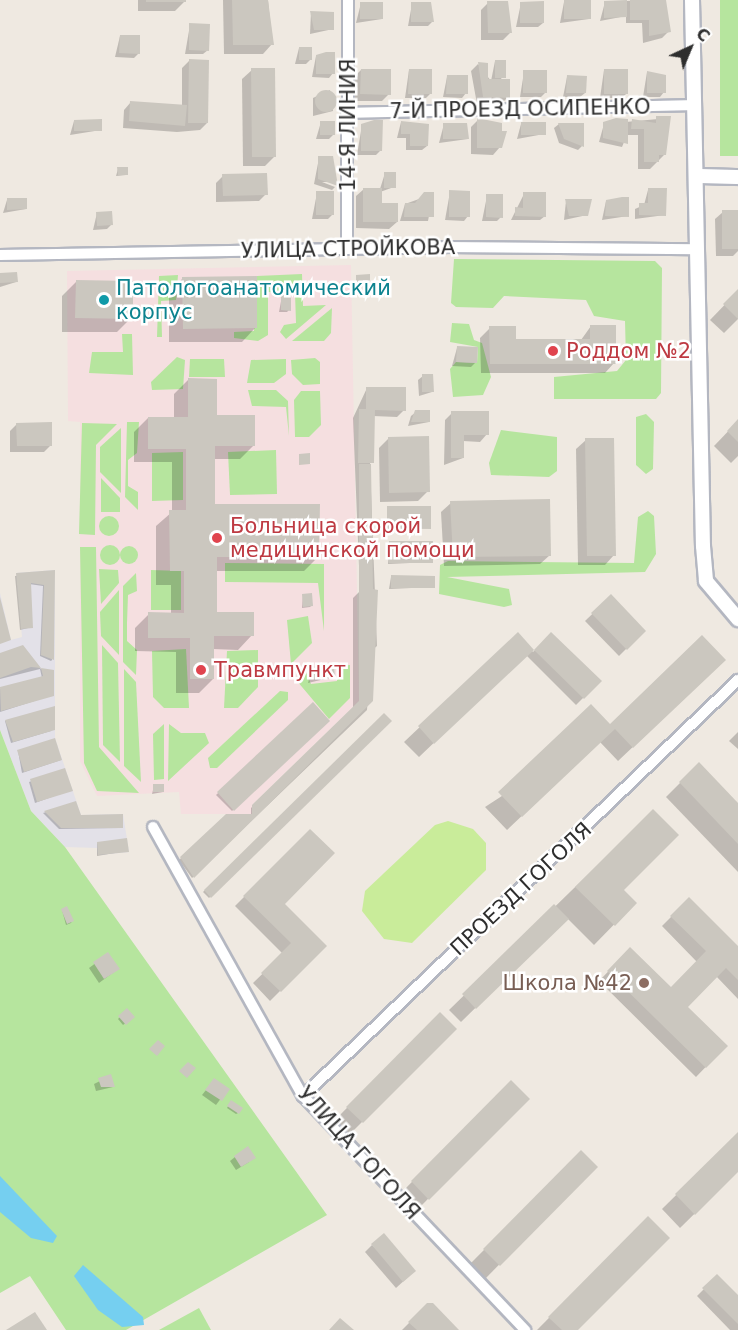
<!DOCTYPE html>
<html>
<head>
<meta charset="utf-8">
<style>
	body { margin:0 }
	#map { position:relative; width:738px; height:1330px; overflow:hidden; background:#efe9e1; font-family:"DejaVu Sans",sans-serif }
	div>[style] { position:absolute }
	.industrial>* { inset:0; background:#e3e1e8 }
	.medical>* { inset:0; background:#f5dfe0 }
	.green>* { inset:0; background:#b6e59e }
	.round { border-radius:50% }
	.pitch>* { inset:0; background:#c9ec9a }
	.water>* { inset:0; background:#75cff0 }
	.shadow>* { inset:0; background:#0003 }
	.building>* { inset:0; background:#cbc7bf }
	.roads { filter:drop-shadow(2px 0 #b4b7c1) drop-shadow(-2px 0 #b4b7c1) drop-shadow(0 2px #b4b7c1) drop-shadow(0 -2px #b4b7c1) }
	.minor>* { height:10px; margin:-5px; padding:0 5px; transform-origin:5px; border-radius:5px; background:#fff }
	.tertiary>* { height:14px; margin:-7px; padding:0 7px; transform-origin:7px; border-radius:7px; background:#fff }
	.dots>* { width:16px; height:16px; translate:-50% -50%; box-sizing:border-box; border:3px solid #fff; border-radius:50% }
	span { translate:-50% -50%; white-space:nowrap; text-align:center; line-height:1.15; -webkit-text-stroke:5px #fff; paint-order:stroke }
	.street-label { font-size:21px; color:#2e2e2e }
	.culture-label { font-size:21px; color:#0d838f }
	.left { translate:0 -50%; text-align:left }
	.health-label { font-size:21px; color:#be3a42 }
	.education-label { font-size:21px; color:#785e54 }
	.right { translate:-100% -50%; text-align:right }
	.north { position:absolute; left:660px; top:18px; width:60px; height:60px; -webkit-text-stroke:4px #fff; paint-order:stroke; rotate:44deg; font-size:16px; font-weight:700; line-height:24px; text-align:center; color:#2e2e2e }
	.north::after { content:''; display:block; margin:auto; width:21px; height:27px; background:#2e2e2e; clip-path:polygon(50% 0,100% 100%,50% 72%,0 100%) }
</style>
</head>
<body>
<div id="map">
	<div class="industrial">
		<div style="clip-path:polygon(55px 570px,55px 738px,81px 815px,123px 814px,129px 852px,98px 855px,97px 848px,65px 847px,31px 811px,0 730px,0 593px,11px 640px,22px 637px,16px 573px)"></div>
	</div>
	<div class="medical">
		<div style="clip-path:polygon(351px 265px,359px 701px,252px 805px,252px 814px,181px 814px,179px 792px,97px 796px,80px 761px,80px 422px,68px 421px,67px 271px)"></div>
	</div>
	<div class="green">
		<div style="clip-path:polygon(720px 0,738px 0,738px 156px,720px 156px)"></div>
		<div style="clip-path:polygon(454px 259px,655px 261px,662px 268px,661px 393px,656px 399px,554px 399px,554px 377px,617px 371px,626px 360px,625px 321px,594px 316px,586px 300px,504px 296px,493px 308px,456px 307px,451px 303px)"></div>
		<div style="clip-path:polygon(302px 274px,303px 306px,326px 305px,286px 339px,280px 332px,284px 325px,296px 323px,295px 293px,268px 292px,268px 335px,258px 341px,234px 338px,234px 332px,254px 331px,257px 276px)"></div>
		<div style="clip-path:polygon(178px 275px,176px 300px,161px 301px,162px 337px,157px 337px,159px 276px)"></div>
		<div style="clip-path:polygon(332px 308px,331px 333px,324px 341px,292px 341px)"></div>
		<div style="clip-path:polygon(452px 323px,469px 324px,474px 340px,482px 343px,491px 377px,483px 395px,453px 397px,450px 369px,456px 362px,477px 363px,478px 347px,450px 342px)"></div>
		<div style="clip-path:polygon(122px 334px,132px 334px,133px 375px,89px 373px,92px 352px,123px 352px)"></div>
		<div style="clip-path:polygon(177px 357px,185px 360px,183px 389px,152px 390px,151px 382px)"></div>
		<div style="clip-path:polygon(315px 358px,320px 362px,320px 384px,303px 385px,292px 374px,291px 360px)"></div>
		<div style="clip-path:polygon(190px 359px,224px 359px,225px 377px,189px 377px)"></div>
		<div style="clip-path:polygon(286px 359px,286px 374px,274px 383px,247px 383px,251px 360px)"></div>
		<div style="clip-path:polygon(248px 390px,276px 390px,288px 401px,289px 436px,286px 407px,252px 406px)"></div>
		<div style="clip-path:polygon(301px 391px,320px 391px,321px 425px,309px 437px,295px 437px,294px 400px)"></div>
		<div style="clip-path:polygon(646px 414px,654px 422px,653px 469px,646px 474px,636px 465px,636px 417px)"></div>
		<div style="clip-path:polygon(127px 422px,139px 422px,137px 453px,128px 460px,128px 486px,138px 492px,138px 510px,125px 497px)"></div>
		<div style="clip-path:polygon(82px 423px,117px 424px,96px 445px,95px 535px,79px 534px)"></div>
		<div style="clip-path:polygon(121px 428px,121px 493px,100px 472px,100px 447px)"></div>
		<div style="clip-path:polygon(501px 430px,557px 437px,557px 471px,549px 477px,491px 475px,489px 463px)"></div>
		<div style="clip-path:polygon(276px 450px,277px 494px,230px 495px,228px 452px)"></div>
		<div style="clip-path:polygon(183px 452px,183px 500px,152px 501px,152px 453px)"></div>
		<div style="clip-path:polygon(101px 478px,120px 498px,120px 512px,101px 512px)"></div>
		<div style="clip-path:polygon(648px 511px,654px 516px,656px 554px,645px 572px,447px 577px,509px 589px,512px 605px,504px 607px,439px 594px,440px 565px,448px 561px,634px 563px,638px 517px)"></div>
		<div class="round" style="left:99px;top:516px;width:20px;height:20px"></div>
		<div class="round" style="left:100px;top:545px;width:20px;height:20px"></div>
		<div class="round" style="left:120px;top:546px;width:18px;height:18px"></div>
		<div style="clip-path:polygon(80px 547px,96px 547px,99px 747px,139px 793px,97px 791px,84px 763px)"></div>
		<div style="clip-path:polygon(225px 563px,324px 564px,324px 631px,318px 583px,225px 582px)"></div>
		<div style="clip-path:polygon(99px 569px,118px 570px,119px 583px,101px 604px)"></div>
		<div style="clip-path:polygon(151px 570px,181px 571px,181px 610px,151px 610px)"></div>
		<div style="clip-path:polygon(136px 573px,137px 591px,128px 595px,127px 623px,127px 641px,137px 650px,136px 675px,123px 662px,123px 586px)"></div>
		<div style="clip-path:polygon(119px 590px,119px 655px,101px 636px,100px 612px)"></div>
		<div style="clip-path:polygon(308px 616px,312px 643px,291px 664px,287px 620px)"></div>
		<div style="clip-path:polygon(102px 645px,118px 663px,120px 762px,103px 745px)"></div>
		<div style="clip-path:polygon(186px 649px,189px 708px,164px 708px,153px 697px,152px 651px)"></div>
		<div style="clip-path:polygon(258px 650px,258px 687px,238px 708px,224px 708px,227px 651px)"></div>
		<div style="clip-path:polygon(350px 665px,350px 698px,329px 719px,297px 681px,305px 670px,311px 684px,337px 681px,337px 666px)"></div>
		<div style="clip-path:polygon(124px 669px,136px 682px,141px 782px,124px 766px)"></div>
		<div style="clip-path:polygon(280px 691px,288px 692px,288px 700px,217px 768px,210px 768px,208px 758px)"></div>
		<div style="clip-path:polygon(164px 724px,164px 779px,154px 780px,153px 734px)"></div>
		<div style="clip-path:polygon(169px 724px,181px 733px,205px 733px,209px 743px,168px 781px)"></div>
		<div style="clip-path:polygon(0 730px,31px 811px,65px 847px,327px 1215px,126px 1330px,66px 1330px,30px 1276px,0 1293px)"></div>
		<div style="clip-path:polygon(199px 1308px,211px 1330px,159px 1330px)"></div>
	</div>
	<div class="pitch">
		<div style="clip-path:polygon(448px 821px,473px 829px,486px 843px,486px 870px,412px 943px,384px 939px,362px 911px,365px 891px,435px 825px)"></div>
	</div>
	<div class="water">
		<div style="clip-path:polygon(0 1176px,57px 1236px,53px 1243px,31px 1238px,0 1212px)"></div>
		<div style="clip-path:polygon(83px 1265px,143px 1317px,144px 1325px,122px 1327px,98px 1310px,74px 1276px)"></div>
	</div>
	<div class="shadow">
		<div style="clip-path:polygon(138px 0,184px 0,184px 2px,175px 11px,138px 11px)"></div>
		<div style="clip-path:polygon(223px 0,268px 0,272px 44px,263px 54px,224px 54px)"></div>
		<div style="clip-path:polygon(647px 0,669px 31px,662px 38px,643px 43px,642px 23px,626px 23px,626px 16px,600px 21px,605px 2px)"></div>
		<div style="clip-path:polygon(564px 2px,589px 19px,560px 23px)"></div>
		<div style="clip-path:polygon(361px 3px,382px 19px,356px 23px)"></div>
		<div style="clip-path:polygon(488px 3px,510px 33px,503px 40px,481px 40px,481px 10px)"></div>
		<div style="clip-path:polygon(521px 3px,543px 23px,538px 27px,516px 27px)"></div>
		<div style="clip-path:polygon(412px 4px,433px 21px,428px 26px,408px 26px)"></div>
		<div style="clip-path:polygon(311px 13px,333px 29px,310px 34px)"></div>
		<div style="clip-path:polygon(190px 25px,208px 50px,203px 54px,185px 54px)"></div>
		<div style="clip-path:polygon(120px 36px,139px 53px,134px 58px,115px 57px)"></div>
		<div style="clip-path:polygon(299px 48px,310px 60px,306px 64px,295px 64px)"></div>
		<div style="clip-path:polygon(316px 56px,333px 73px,329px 78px,312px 77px)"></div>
		<div style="clip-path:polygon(189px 61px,207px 123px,200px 130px,177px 132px,123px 128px,124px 110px,131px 102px,182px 107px,182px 68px)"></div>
		<div style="clip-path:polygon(495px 61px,508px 97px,501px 104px,477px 104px,471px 71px,478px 64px,491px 81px)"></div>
		<div style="clip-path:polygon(252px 70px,275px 156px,265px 166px,243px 166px,242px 79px)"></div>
		<div style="clip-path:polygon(361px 70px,389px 94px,382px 101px,354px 101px,354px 77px)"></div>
		<div style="clip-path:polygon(409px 70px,431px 93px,426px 98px,405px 98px)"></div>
		<div style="clip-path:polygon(604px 70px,627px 93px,622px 98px,600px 98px)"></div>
		<div style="clip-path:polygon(524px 72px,545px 93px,541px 97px,520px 97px)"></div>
		<div style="clip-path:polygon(647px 72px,664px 92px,660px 97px,643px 97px)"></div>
		<div style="clip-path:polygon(447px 77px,466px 93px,462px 98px,443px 97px)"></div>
		<div style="clip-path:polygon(567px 77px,585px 93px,580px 97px,563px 97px)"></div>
		<div style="clip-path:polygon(330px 90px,333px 111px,313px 116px,313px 98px)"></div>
		<div style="clip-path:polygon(669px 118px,664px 155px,650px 169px,638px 169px,638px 135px,627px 135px,622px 147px,599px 142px,604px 124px)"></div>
		<div style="clip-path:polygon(478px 120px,500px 147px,493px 155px,471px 154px,471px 127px)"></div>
		<div style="clip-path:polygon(74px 121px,101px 130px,70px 135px)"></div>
		<div style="clip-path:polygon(321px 122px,333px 135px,329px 139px,316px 139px)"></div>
		<div style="clip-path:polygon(401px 122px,427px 146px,422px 150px,406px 150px,406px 138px,397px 138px)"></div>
		<div style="clip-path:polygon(444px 124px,468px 139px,439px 143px)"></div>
		<div style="clip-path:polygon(521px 124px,544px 134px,517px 139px)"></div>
		<div style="clip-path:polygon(559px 124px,582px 146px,578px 150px,559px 143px,554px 128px)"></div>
		<div style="clip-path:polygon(362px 125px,381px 150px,376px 155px,357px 155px)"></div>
		<div style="clip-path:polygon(319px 158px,329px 182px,322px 182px,335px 187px,332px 190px,314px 184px)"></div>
		<div style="clip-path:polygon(118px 169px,126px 175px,116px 176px)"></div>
		<div style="clip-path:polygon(385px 173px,394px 187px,380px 192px,380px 205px,397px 222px,389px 229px,356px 228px,356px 196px,364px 189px,380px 189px)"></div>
		<div style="clip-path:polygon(223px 176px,266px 194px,259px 201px,216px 202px,216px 183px)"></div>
		<div style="clip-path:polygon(648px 190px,665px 215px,635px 219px,635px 209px,644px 205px)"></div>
		<div style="clip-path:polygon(450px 192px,468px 216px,464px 221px,445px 220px)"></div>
		<div style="clip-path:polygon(317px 193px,332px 215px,328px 219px,312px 219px)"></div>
		<div style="clip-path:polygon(433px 194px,428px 221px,400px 221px,405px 204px)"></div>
		<div style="clip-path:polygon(524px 194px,545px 216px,540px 220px,511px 220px)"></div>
		<div style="clip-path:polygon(487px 196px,501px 217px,497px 221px,482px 221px)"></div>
		<div style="clip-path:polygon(7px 200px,26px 209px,3px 213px)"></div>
		<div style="clip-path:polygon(566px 201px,587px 215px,564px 220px)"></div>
		<div style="clip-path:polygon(606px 201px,628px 216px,602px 220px)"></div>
		<div style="clip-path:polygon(723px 212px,738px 212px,738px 251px,733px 256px,716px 256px,715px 219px)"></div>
		<div style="clip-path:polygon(97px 213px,111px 225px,107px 229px,93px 230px)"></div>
		<div style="clip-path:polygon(0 274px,16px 282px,0 287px)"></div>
		<div style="clip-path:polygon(183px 278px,256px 327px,242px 342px,169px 342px,169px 293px)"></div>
		<div style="clip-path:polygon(76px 282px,131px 318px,117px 332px,62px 332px,62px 296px)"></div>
		<div style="clip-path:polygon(738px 291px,738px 319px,724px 333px,710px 320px)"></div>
		<div style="clip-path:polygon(282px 296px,289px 310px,287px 312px,279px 312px)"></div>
		<div style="clip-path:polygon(591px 326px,614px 363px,605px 373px,481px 373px,480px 338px,490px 328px,515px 340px,581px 340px)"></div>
		<div style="clip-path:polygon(457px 348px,476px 362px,471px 367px,452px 366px)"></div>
		<div style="clip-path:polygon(423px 376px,432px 392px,419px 396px,418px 380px)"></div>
		<div style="clip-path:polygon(188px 380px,215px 417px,254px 445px,240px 459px,214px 459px,214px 505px,318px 557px,304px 571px,215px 571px,215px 613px,252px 635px,238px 650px,213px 649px,213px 679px,199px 693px,176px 693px,176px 652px,135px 651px,135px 628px,149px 614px,171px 614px,171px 585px,156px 585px,156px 526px,172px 512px,172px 462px,134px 462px,134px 432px,148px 418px,174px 418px,174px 394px)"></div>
		<div style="clip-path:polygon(367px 388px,404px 410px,397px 417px,373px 416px,370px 465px,377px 646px,371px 651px,367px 710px,192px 878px,179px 860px,227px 816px,251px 816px,251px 808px,353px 710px,353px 598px,360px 591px,353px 418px)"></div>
		<div style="clip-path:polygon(416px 412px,429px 422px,408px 426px,411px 416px)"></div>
		<div style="clip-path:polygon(452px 413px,487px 434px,480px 442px,463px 441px,463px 458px,444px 465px,445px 420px)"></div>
		<div style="clip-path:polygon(738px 421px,738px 456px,731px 463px,714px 446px)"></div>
		<div style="clip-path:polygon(17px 424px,51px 445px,44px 452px,10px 452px,10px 431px)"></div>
		<div style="clip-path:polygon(389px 438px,428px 491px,418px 501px,380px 502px,379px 448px)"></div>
		<div style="clip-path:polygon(586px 440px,614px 555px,605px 565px,578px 565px,576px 449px)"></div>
		<div style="clip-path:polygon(451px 503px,550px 555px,540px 564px,444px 566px,441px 512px)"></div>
		<div style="clip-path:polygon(388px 508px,430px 528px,386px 530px)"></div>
		<div style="clip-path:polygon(390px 542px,432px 562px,388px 564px)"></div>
		<div style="clip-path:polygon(54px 572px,52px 660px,51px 661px,40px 656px,43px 586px,29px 584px,32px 627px,20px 630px,15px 576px)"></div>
		<div style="clip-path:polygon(391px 577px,434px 587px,389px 589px)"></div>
		<div style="clip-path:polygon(303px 595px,312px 605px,310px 607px,302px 608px)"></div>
		<div style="clip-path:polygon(611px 596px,644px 631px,619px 656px,585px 621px)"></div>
		<div style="clip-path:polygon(518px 634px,533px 652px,551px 634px,600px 681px,576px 705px,526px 655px,419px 757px,404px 742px)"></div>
		<div style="clip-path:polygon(22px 647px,41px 669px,53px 672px,53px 695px,0 712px,0 689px,42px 678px,40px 669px,0 679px,0 654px)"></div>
		<div style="clip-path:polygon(312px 668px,333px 677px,308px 683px)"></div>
		<div style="clip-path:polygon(710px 674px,618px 761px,600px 742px,507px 830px,485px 807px,609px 726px)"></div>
		<div style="clip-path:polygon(313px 704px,328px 721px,232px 811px,216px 795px)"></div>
		<div style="clip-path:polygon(53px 708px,51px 731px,11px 743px,5px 721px)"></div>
		<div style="clip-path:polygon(384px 715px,390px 721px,209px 898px,203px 892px)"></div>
		<div style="clip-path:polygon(738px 732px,738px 749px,729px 741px)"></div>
		<div style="clip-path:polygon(18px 751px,61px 760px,22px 773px)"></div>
		<div style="clip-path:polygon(699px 764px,738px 805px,738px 872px,666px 797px)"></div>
		<div style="clip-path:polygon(64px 770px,71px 790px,35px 803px,29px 782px)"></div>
		<div style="clip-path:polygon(154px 786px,163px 792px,152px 794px)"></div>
		<div style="clip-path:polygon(75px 803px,80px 816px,122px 828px,59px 829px,43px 813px)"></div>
		<div style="clip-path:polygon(653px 811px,622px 890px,635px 903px,594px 945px,567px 918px,461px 1022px,449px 1010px)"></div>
		<div style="clip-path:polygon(310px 831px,283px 904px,325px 946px,270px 1001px,253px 983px,283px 954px,235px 906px)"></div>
		<div style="clip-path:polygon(97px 843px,127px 851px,97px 856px)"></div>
		<div style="clip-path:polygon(689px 899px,738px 948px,738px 999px,716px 976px,686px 1007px,726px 1046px,696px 1077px,599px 981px,630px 949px,671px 989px,697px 962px,662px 926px)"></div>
		<div style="clip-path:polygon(62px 910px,72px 921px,71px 923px,66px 925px)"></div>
		<div style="clip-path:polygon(108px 954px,118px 969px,99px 983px,89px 968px)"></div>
		<div style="clip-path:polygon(127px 1010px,133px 1017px,123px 1025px,118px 1019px)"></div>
		<div style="clip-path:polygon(440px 1014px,455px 1029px,348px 1136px,333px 1122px)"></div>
		<div style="clip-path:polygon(110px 1076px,113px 1087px,96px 1091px,94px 1084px)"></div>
		<div style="clip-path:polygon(214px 1080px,228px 1089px,216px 1105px,202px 1095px)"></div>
		<div style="clip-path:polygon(511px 1082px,527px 1099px,414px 1213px,398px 1196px)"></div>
		<div style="clip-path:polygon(230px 1103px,238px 1113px,236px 1114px,227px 1108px)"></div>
		<div style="clip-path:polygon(738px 1134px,738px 1171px,680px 1228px,662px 1209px)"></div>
		<div style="clip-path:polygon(581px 1152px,595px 1167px,485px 1279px,470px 1264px)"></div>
		<div style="clip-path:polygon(235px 1157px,249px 1162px,236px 1170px,230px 1161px)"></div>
		<div style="clip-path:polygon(648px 1218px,576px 1330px,537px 1330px)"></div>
		<div style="clip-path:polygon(372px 1245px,407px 1278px,396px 1288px,365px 1252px)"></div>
		<div style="clip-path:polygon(717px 1276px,738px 1297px,738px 1330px,730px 1330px,697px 1296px)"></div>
		<div style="clip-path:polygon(427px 1305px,454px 1330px,402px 1330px)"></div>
	</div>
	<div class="building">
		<div style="clip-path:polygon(146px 0,186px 0,186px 2px,146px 2px)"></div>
		<div style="clip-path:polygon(232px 0,268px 0,274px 45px,233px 45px)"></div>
		<div style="clip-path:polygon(564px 0,591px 0,591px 19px,564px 19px)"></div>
		<div style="clip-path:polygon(627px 0,627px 17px,604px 18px,604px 1px)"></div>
		<div style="clip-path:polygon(630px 0,666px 0,671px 32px,649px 36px,649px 20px,630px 20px)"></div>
		<div style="clip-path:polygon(487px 1px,508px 1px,512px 33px,488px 33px)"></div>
		<div style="clip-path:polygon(544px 1px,544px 23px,520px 23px,520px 2px)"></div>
		<div style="clip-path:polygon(360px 2px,383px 2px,383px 19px,360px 19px)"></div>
		<div style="clip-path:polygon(411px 2px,431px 2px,434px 22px,411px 22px)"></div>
		<div style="clip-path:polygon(310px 11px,334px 12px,334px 30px,314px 30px)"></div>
		<div style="clip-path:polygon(189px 23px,210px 24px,209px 51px,189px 50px)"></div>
		<div style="clip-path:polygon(120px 35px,140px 35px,140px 54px,119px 53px)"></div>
		<div style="clip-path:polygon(299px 47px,312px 47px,312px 60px,299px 60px)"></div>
		<div style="clip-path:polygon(326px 52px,335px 52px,335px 74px,316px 74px,316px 55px)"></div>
		<div style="clip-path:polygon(189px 59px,209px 60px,208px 123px,188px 123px)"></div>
		<div style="clip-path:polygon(495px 60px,506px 60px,506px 78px,495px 78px)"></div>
		<div style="clip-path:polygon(478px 62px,488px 63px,488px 79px,510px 79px,510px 98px,483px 97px)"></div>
		<div style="clip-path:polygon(251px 68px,275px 68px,276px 157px,252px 157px)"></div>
		<div style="clip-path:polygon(361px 69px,391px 69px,391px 95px,360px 94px)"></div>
		<div style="clip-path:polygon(409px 69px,432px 69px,432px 94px,408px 94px)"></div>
		<div style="clip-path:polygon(604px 69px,628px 69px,628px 94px,604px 94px)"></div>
		<div style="clip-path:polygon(523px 70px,547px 70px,547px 93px,523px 93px)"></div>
		<div style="clip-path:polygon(647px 71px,666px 75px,666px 93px,647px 93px)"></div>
		<div style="clip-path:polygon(447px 75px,468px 75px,468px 94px,446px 94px)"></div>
		<div style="clip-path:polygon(567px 75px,587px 76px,586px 93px,566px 93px)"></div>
		<div class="round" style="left:315px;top:90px;width:22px;height:22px"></div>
		<div style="clip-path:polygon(130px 101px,187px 105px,185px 126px,129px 121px)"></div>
		<div style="clip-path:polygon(656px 116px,671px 116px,666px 155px,659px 155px,659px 162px,644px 162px,644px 129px,631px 129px,632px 119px,656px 123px)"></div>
		<div style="clip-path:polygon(477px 118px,502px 123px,502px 131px,507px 131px,502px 148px,477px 148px)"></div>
		<div style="clip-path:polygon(616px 118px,628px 119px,628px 144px,603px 138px,603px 122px)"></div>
		<div style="clip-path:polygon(102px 119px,102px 131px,74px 131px,74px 120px)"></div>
		<div style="clip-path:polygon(374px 120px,383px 120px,382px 151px,361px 151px,361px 124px)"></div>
		<div style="clip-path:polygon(320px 121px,335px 121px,335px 135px,320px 135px)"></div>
		<div style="clip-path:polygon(401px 121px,429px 124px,428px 146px,410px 146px,410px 134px,401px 134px)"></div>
		<div style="clip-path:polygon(521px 122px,546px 122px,546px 135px,521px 135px)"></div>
		<div style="clip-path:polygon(443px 123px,467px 123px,469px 139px,443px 139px)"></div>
		<div style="clip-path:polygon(558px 123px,584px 123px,584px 147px,564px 139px)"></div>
		<div style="clip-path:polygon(318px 156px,333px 156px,338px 186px,318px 179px)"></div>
		<div style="clip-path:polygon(117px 167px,128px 167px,128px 175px,118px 175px)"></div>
		<div style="clip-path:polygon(384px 172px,396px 172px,396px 188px,384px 188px)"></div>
		<div style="clip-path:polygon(267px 173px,268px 195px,223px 196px,222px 174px)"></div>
		<div style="clip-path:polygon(363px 188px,382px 188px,382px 203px,398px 203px,398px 222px,363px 222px)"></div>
		<div style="clip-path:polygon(648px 188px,667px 188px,666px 216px,639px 215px,639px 203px,648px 203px)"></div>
		<div style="clip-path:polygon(449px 190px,470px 191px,470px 217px,449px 217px)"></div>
		<div style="clip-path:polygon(316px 191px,334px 191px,334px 215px,316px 215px)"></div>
		<div style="clip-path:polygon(424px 192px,434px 192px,434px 217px,404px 217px,405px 203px,415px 203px)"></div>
		<div style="clip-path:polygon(523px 192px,546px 192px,546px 217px,515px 216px,515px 207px,523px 208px)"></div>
		<div style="clip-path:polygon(486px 194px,503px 194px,503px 218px,486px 217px)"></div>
		<div style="clip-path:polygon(622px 197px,629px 197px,629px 217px,605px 216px,606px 200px)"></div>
		<div style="clip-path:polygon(7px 198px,27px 198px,27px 209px,7px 210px)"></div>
		<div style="clip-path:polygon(565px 199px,592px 199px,588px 216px,569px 216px)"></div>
		<div style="clip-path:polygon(722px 210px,738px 210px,738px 249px,722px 249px)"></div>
		<div style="clip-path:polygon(112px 211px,113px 225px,97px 226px,96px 212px)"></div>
		<div style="clip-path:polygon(17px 272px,18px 282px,0 283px,0 273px)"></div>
		<div style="clip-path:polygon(370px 274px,370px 282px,356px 286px,356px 275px)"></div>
		<div style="clip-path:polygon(257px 276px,257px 328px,183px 329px,182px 277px)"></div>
		<div style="clip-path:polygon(76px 280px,133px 281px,133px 319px,75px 318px)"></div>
		<div style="clip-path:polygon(738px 289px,738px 319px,723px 304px)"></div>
		<div style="clip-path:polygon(281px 295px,291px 295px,291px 311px,281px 310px)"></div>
		<div style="clip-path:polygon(590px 325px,616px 325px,616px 364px,490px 364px,489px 326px,516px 326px,516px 339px,590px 339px)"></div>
		<div style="clip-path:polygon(457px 346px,478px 347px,477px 363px,456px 362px)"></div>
		<div style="clip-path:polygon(422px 374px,433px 374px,434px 392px,422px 392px)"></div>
		<div style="clip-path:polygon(188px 378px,217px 379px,217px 415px,255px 415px,255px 446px,215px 446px,215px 504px,320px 504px,319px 557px,217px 557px,217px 612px,254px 612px,254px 636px,214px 636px,214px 679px,190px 679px,190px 638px,148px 638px,148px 612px,184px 613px,184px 571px,170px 571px,169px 510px,186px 510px,186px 449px,148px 449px,148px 417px,188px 417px)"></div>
		<div style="clip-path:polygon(366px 387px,406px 387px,406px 411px,375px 410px,374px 463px,358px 463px,359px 409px,366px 409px)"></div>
		<div style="clip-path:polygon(415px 410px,430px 410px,430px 422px,411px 422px)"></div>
		<div style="clip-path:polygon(451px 411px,489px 411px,489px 435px,464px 435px,464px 458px,451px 458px)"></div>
		<div style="clip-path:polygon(738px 419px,738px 442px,727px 431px)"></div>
		<div style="clip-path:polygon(52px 422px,52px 446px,17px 446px,16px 423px)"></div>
		<div style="clip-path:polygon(429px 436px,430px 492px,389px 493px,388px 437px)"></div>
		<div style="clip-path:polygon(585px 438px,614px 438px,616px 556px,587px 556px)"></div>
		<div style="clip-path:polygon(310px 453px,310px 464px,299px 465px,299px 454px)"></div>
		<div style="clip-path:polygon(359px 464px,371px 464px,373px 589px,378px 590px,373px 701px,194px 878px,180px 857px,226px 814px,252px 814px,252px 805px,359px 701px)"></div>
		<div style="clip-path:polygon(550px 499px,551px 556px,453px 557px,450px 501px)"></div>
		<div style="clip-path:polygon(387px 506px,431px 506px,431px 529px,387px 528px)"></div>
		<div style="clip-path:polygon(389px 541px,433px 541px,433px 563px,389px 563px)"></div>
		<div style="clip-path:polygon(55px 570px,54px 660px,41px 655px,44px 585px,31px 583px,33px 628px,21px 629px,16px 573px)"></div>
		<div style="clip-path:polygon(391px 575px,435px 576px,435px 588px,391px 588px)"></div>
		<div style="clip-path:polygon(312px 593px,313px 606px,303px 607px,302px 594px)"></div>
		<div style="clip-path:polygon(611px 594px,646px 631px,627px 650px,591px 613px)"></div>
		<div style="clip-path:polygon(0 597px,11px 640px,0 644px)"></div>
		<div style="clip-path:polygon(518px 632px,534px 650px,434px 744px,418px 726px)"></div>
		<div style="clip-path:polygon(551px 632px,602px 681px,584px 699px,534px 650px)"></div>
		<div style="clip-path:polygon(702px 635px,726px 660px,633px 748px,615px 729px,522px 817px,498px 792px,591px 704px,610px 724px)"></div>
		<div style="clip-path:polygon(23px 645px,41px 668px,54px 670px,54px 696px,1px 711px,0 687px,43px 676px,41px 668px,31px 667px,0 678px,0 653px)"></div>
		<div style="clip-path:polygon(334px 666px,335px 678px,312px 679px,311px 667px)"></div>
		<div style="clip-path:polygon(313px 702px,330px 721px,234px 811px,217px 792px)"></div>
		<div style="clip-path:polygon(55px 706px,55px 730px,13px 742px,5px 720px)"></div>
		<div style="clip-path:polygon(384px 713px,392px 721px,211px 898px,204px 890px)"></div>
		<div style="clip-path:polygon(55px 738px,62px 760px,24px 772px,17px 750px)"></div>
		<div style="clip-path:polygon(699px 762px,738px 803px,738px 844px,679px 782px)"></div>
		<div style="clip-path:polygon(65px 768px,73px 791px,37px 802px,30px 779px)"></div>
		<div style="clip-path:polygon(153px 784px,164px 784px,164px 792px,153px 792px)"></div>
		<div style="clip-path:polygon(76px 801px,81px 815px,123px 814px,123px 828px,61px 828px,44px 811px)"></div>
		<div style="clip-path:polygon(653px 809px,679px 835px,624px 890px,637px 903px,615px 926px,575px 887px)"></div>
		<div style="clip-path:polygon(310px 829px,335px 853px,285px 904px,327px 946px,281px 992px,261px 973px,291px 943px,243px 896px)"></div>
		<div style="clip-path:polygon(127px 838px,129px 852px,98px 855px,97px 842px)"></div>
		<div style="clip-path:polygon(689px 897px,738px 946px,738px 980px,726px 968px,688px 1007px,728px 1046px,706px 1068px,607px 971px,630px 947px,671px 987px,706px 951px,670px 916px)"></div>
		<div style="clip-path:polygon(554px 904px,569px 919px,476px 1009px,462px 994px)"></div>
		<div style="clip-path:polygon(67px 906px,74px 921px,67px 924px,61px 909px)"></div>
		<div style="clip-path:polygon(108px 952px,120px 969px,104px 979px,93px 962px)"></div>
		<div style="clip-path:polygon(127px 1008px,135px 1017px,126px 1025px,118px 1016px)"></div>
		<div style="clip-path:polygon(440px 1012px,457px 1029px,363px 1123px,346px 1107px)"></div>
		<div style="clip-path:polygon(158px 1040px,165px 1046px,157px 1056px,149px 1049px)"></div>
		<div style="clip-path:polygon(188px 1062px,196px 1068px,187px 1078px,179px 1071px)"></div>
		<div style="clip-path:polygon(111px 1074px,115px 1087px,101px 1087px,98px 1078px)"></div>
		<div style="clip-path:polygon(214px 1078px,230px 1089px,222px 1101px,205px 1090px)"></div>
		<div style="clip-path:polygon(511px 1080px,530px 1099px,429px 1200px,411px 1181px)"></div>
		<div style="clip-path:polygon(231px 1100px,243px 1108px,239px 1114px,227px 1106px)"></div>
		<div style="clip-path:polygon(738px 1132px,738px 1172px,695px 1215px,675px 1194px)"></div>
		<div style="clip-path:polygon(248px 1146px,256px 1158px,241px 1167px,234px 1156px)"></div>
		<div style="clip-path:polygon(581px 1150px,598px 1167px,500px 1266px,483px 1249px)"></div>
		<div style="clip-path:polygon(648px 1216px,670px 1238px,578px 1330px,562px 1330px,548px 1317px)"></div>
		<div style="clip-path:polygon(384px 1233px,416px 1271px,403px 1282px,371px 1244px)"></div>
		<div style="clip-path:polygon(717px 1274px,738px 1295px,738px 1324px,702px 1288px)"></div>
		<div style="clip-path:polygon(427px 1303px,433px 1303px,459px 1330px,417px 1330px,408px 1322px)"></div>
		<div style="clip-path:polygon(35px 1312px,47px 1330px,6px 1330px)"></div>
		<div style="clip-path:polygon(340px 1318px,354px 1330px,329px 1330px)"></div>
	</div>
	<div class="roads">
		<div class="minor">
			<div style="left:348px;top:113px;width:344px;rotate:-1.3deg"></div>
			<div style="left:347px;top:249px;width:249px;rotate:-89.8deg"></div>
			<div style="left:0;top:255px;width:445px;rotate:-1deg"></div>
			<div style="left:445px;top:247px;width:252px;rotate:0.5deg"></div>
			<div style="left:153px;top:827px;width:308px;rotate:60.9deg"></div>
			<div style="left:303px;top:1096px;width:323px;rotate:46.5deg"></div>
			<div style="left:303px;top:1096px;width:602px;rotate:-43.72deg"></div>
		</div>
		<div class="tertiary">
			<div style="left:692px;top:0;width:546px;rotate:88.85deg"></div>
			<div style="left:703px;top:546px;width:35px;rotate:85deg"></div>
			<div style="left:706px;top:581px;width:50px;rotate:49.9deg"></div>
			<div style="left:698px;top:176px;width:40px;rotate:1.4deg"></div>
		</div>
	</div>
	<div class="dots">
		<div style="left:104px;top:300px;background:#0f9aa8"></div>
		<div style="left:553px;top:351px;background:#e0444e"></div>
		<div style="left:217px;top:538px;background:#e0444e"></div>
		<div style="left:201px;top:670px;background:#e0444e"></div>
		<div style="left:644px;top:983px;background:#8d6e63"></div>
	</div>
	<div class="street-label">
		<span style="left:520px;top:109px;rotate:-1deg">7-Й ПРОЕЗД ОСИПЕНКО</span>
		<span style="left:348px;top:125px;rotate:-90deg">14-Я ЛИНИЯ</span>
		<span style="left:348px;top:249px;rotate:-1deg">УЛИЦА СТРОЙКОВА</span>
		<span style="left:521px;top:889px;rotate:-43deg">ПРОЕЗД ГОГОЛЯ</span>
		<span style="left:359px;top:1153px;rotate:48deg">УЛИЦА ГОГОЛЯ</span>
	</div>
	<div class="culture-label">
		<span class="left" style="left:116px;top:300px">Патологоанатомический<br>корпус</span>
	</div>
	<div class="health-label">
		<span class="left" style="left:566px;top:351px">Роддом №2</span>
		<span class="left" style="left:230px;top:538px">Больница скорой<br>медицинской помощи</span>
		<span class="left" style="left:214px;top:670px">Травмпункт</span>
	</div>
	<div class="education-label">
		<span class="right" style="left:632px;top:983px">Школа №42</span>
	</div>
	<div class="north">С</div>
</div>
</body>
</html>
